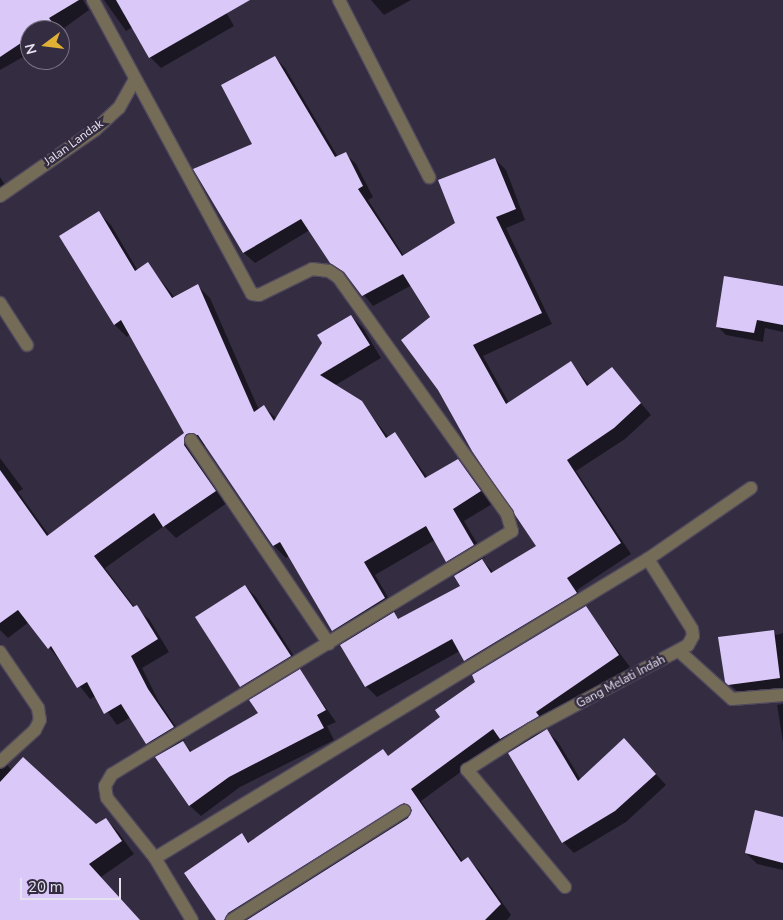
<!DOCTYPE html>
<html>
<head>
<meta charset="utf-8">
<style>
	body { margin:0 }
	#map { position:relative; width:783px; height:920px; overflow:hidden; background:#342c41; font-family:"Nunito Sans",sans-serif }
	div>[style] { position:absolute }
	.shadow>* { inset:0; background:#0007 }
	.building>* { inset:0; background:#dac8f9 }
	.roads { filter:drop-shadow(1px 0 #50495d) drop-shadow(-1px 0 #50495d) drop-shadow(0 1px #50495d) drop-shadow(0 -1px #50495d) }
	.street>* { height:12px; margin:-6px; padding:0 6px; transform-origin:6px; border-radius:6px; background:#756c58 }
	span { translate:-50% -50%; white-space:nowrap; text-align:center; line-height:1.15; -webkit-text-stroke:5px #342c41; paint-order:stroke }
	.street-label { font-size:12px; color:#e6e1ee }
	.north { position:absolute; left:20px; top:20px; width:50px; height:50px; box-sizing:border-box; background:#342c41; border:1px solid #7b7486; border-radius:50%; rotate:255deg; font-size:14px; font-weight:700; line-height:20px; text-align:center; color:#e6e1ee }
	.north::after { content:''; display:block; margin:auto; width:18px; height:22px; background:#e0b034; clip-path:polygon(50% 0,100% 100%,50% 72%,0 100%) }
	.scale { position:absolute; left:20px; top:878px; width:101px; height:22px; box-sizing:border-box; border:2px solid #e6e1ee; border-top:0; padding-left:6px; font-size:15px; line-height:18px; white-space:nowrap; color:#e6e1ee; -webkit-text-stroke:4px #342c41; paint-order:stroke }
</style>
</head>
<body>
<div id="map">
	<div class="shadow">
		<div style="clip-path:polygon(0 0,83px 0,89px 10px,60px 31px,30px 30px,30px 53px,0 70px)"></div>
		<div style="clip-path:polygon(104px 0,219px 0,234px 26px,161px 68px,150px 57px,133px 27px,126px 31px)"></div>
		<div style="clip-path:polygon(371px 0,411px 0,384px 15px)"></div>
		<div style="clip-path:polygon(evenodd,275px 57px,285px 68px,338px 157px,345px 153px,356px 164px,373px 197px,368px 200px,404px 256px,457px 223px,495px 159px,506px 170px,525px 220px,506px 228px,552px 324px,483px 356px,509px 403px,571px 363px,590px 386px,612px 369px,651px 415px,625px 439px,576px 471px,631px 554px,577px 590px,587px 604px,476px 671px,460px 651px,377px 697px,366px 686px,346px 643px,333px 630px,290px 555px,286px 558px,274px 546px,207px 446px,198px 445px,227px 503px,176px 538px,164px 526px,105px 568px,135px 608px,149px 619px,169px 652px,142px 668px,159px 702px,185px 740px,182px 741px,192px 752px,259px 714px,300px 671px,336px 722px,327px 726px,334px 740px,240px 787px,201px 816px,190px 806px,157px 758px,160px 756px,131px 717px,117px 725px,96px 696px,90px 699px,29px 622px,8px 638px,0 630px,0 458px,23px 489px,18px 492px,49px 535px,186px 434px,130px 334px,127px 337px,115px 325px,61px 236px,99px 213px,111px 225px,138px 271px,148px 264px,175px 298px,198px 286px,210px 298px,259px 410px,264px 407px,277px 419px,351px 316px,363px 328px,381px 358px,334px 386px,361px 402px,389px 438px,395px 434px,428px 478px,458px 461px,470px 473px,492px 504px,464px 521px,485px 557px,481px 559px,494px 573px,538px 547px,432px 318px,412px 285px,373px 306px,351px 279px,331px 262px,310px 230px,255px 263px,244px 253px,195px 169px,254px 144px,275px 57px,435px 540px,447px 561px,460px 574px,462px 586px,399px 620px,392px 613px,396px 611px,375px 575px,435px 540px)"></div>
		<div style="clip-path:polygon(0 177px,5px 185px,0 189px)"></div>
		<div style="clip-path:polygon(783px 287px,783px 332px,765px 328px,763px 342px,726px 335px,717px 326px)"></div>
		<div style="clip-path:polygon(245px 586px,256px 597px,301px 667px,252px 697px,241px 686px)"></div>
		<div style="clip-path:polygon(586px 608px,630px 667px,547px 723px,549px 727px,545px 729px,558px 742px,581px 780px,635px 751px,666px 785px,626px 822px,574px 853px,563px 842px,510px 754px,513px 752px,503px 741px,421px 801px,463px 862px,468px 859px,479px 870px,511px 915px,507px 920px,249px 920px,240px 910px,220px 920px,242px 835px,250px 843px,383px 751px,389px 757px)"></div>
		<div style="clip-path:polygon(773px 631px,776px 635px,783px 633px,783px 696px,741px 695px,726px 681px)"></div>
		<div style="clip-path:polygon(783px 704px,783px 742px,777px 705px)"></div>
		<div style="clip-path:polygon(0 755px,12px 771px,96px 826px,106px 819px,118px 832px,134px 854px,101px 877px,140px 920px,0 920px)"></div>
		<div style="clip-path:polygon(783px 822px,783px 870px,757px 864px,746px 853px)"></div>
	</div>
	<div class="building">
		<div style="clip-path:polygon(0 0,79px 0,49px 18px,52px 22px,40px 30px,30px 30px,30px 37px,0 57px)"></div>
		<div style="clip-path:polygon(116px 0,250px 0,149px 58px)"></div>
		<div style="clip-path:polygon(275px 56px,335px 157px,346px 152px,363px 186px,358px 189px,402px 256px,455px 223px,438px 180px,495px 158px,516px 209px,496px 217px,542px 313px,473px 345px,506px 404px,571px 361px,587px 386px,612px 367px,641px 403px,614px 428px,567px 460px,621px 543px,567px 578px,577px 593px,464px 661px,452px 639px,365px 687px,340px 645px,394px 612px,398px 619px,460px 586px,454px 576px,482px 559px,491px 573px,536px 546px,472px 451px,438px 390px,401px 340px,430px 317px,403px 274px,362px 296px,344px 272px,330px 263px,301px 219px,243px 253px,193px 169px,252px 144px,221px 85px)"></div>
		<div style="clip-path:polygon(99px 211px,135px 271px,148px 262px,172px 298px,198px 284px,254px 412px,264px 405px,274px 421px,322px 343px,317px 335px,351px 315px,370px 345px,320px 375px,362px 401px,386px 438px,395px 432px,425px 478px,458px 459px,481px 491px,453px 509px,474px 545px,446px 562px,426px 526px,364px 562px,385px 598px,332px 631px,280px 542px,273px 546px,198px 435px,186px 434px,184px 445px,216px 491px,163px 527px,154px 513px,94px 556px,133px 607px,137px 605px,158px 639px,131px 656px,148px 689px,174px 727px,146px 744px,121px 704px,104px 714px,87px 682px,77px 688px,51px 646px,48px 649px,18px 610px,0 623px,0 470px,47px 536px,184px 433px,121px 320px,114px 325px,59px 236px)"></div>
		<div style="clip-path:polygon(724px 276px,783px 286px,783px 325px,757px 320px,754px 333px,716px 327px)"></div>
		<div style="clip-path:polygon(245px 585px,291px 656px,240px 687px,195px 617px)"></div>
		<div style="clip-path:polygon(586px 606px,619px 655px,536px 712px,539px 716px,500px 739px,493px 729px,411px 789px,461px 862px,468px 857px,501px 904px,485px 920px,247px 920px,408px 818px,412px 810px,404px 803px,228px 913px,224px 920px,216px 920px,184px 873px,242px 833px,248px 843px,383px 749px,388px 756px,440px 717px,435px 710px,475px 682px,472px 675px)"></div>
		<div style="clip-path:polygon(774px 630px,780px 678px,728px 685px,725px 682px,718px 637px)"></div>
		<div style="clip-path:polygon(300px 669px,326px 710px,317px 715px,324px 728px,229px 777px,189px 806px,155px 757px,183px 741px,190px 752px,258px 713px,249px 700px)"></div>
		<div style="clip-path:polygon(547px 729px,578px 781px,624px 738px,656px 774px,615px 811px,562px 843px,508px 753px)"></div>
		<div style="clip-path:polygon(23px 757px,96px 824px,106px 818px,122px 841px,89px 864px,140px 920px,0 920px,0 782px)"></div>
		<div style="clip-path:polygon(755px 810px,783px 817px,783px 863px,745px 853px)"></div>
	</div>
	<div class="roads">
		<div class="street">
			<div style="left:93px;top:0;width:334px;rotate:61.6deg"></div>
			<div style="left:252px;top:294px;width:7px;rotate:8deg"></div>
			<div style="left:259px;top:295px;width:59px;rotate:-26.1deg"></div>
			<div style="left:312px;top:269px;width:17px;rotate:7deg"></div>
			<div style="left:329px;top:271px;width:11px;rotate:34deg"></div>
			<div style="left:338px;top:277px;width:291px;rotate:54.5deg"></div>
			<div style="left:507px;top:514px;width:18px;rotate:74deg"></div>
			<div style="left:512px;top:531px;width:468px;rotate:148.7deg"></div>
			<div style="left:112px;top:774px;width:14px;rotate:120deg"></div>
			<div style="left:105px;top:786px;width:12px;rotate:81deg"></div>
			<div style="left:107px;top:798px;width:77px;rotate:51.3deg"></div>
			<div style="left:155px;top:858px;width:72px;rotate:59.2deg"></div>
			<div style="left:339px;top:0;width:199px;rotate:63deg"></div>
			<div style="left:0;top:196px;width:116px;rotate:-34.8deg"></div>
			<div style="left:95px;top:130px;width:33px;rotate:-43deg"></div>
			<div style="left:119px;top:108px;width:33px;rotate:-61deg"></div>
			<div style="left:0;top:303px;width:50px;rotate:57.3deg"></div>
			<div style="left:191px;top:440px;width:246px;rotate:55.9deg"></div>
			<div style="left:0;top:652px;width:68px;rotate:55.8deg"></div>
			<div style="left:38px;top:708px;width:12px;rotate:81deg"></div>
			<div style="left:40px;top:720px;width:11px;rotate:117deg"></div>
			<div style="left:35px;top:730px;width:47px;rotate:137.6deg"></div>
			<div style="left:680px;top:652px;width:70px;rotate:42.1deg"></div>
			<div style="left:732px;top:699px;width:51px;rotate:-4.5deg"></div>
			<div style="left:155px;top:858px;width:577px;rotate:-31.24deg"></div>
			<div style="left:648px;top:559px;width:125px;rotate:-34.6deg"></div>
			<div style="left:565px;top:887px;width:153px;rotate:-129.9deg"></div>
			<div style="left:467px;top:770px;width:76px;rotate:-32.6deg"></div>
			<div style="left:531px;top:729px;width:178px;rotate:-28.1deg"></div>
			<div style="left:688px;top:645px;width:10px;rotate:-61deg"></div>
			<div style="left:693px;top:636px;width:7px;rotate:-98deg"></div>
			<div style="left:692px;top:629px;width:83px;rotate:-122.2deg"></div>
			<div style="left:232px;top:920px;width:204px;rotate:-32.4deg"></div>
		</div>
	</div>
	<div class="street-label">
		<span style="left:74px;top:143px;rotate:-36deg">Jalan Landak</span>
		<span style="left:621px;top:682px;rotate:-28deg">Gang Melati Indah</span>
	</div>
	<div class="north">N</div>
	<div class="scale">20 m</div>
</div>
</body>
</html>
